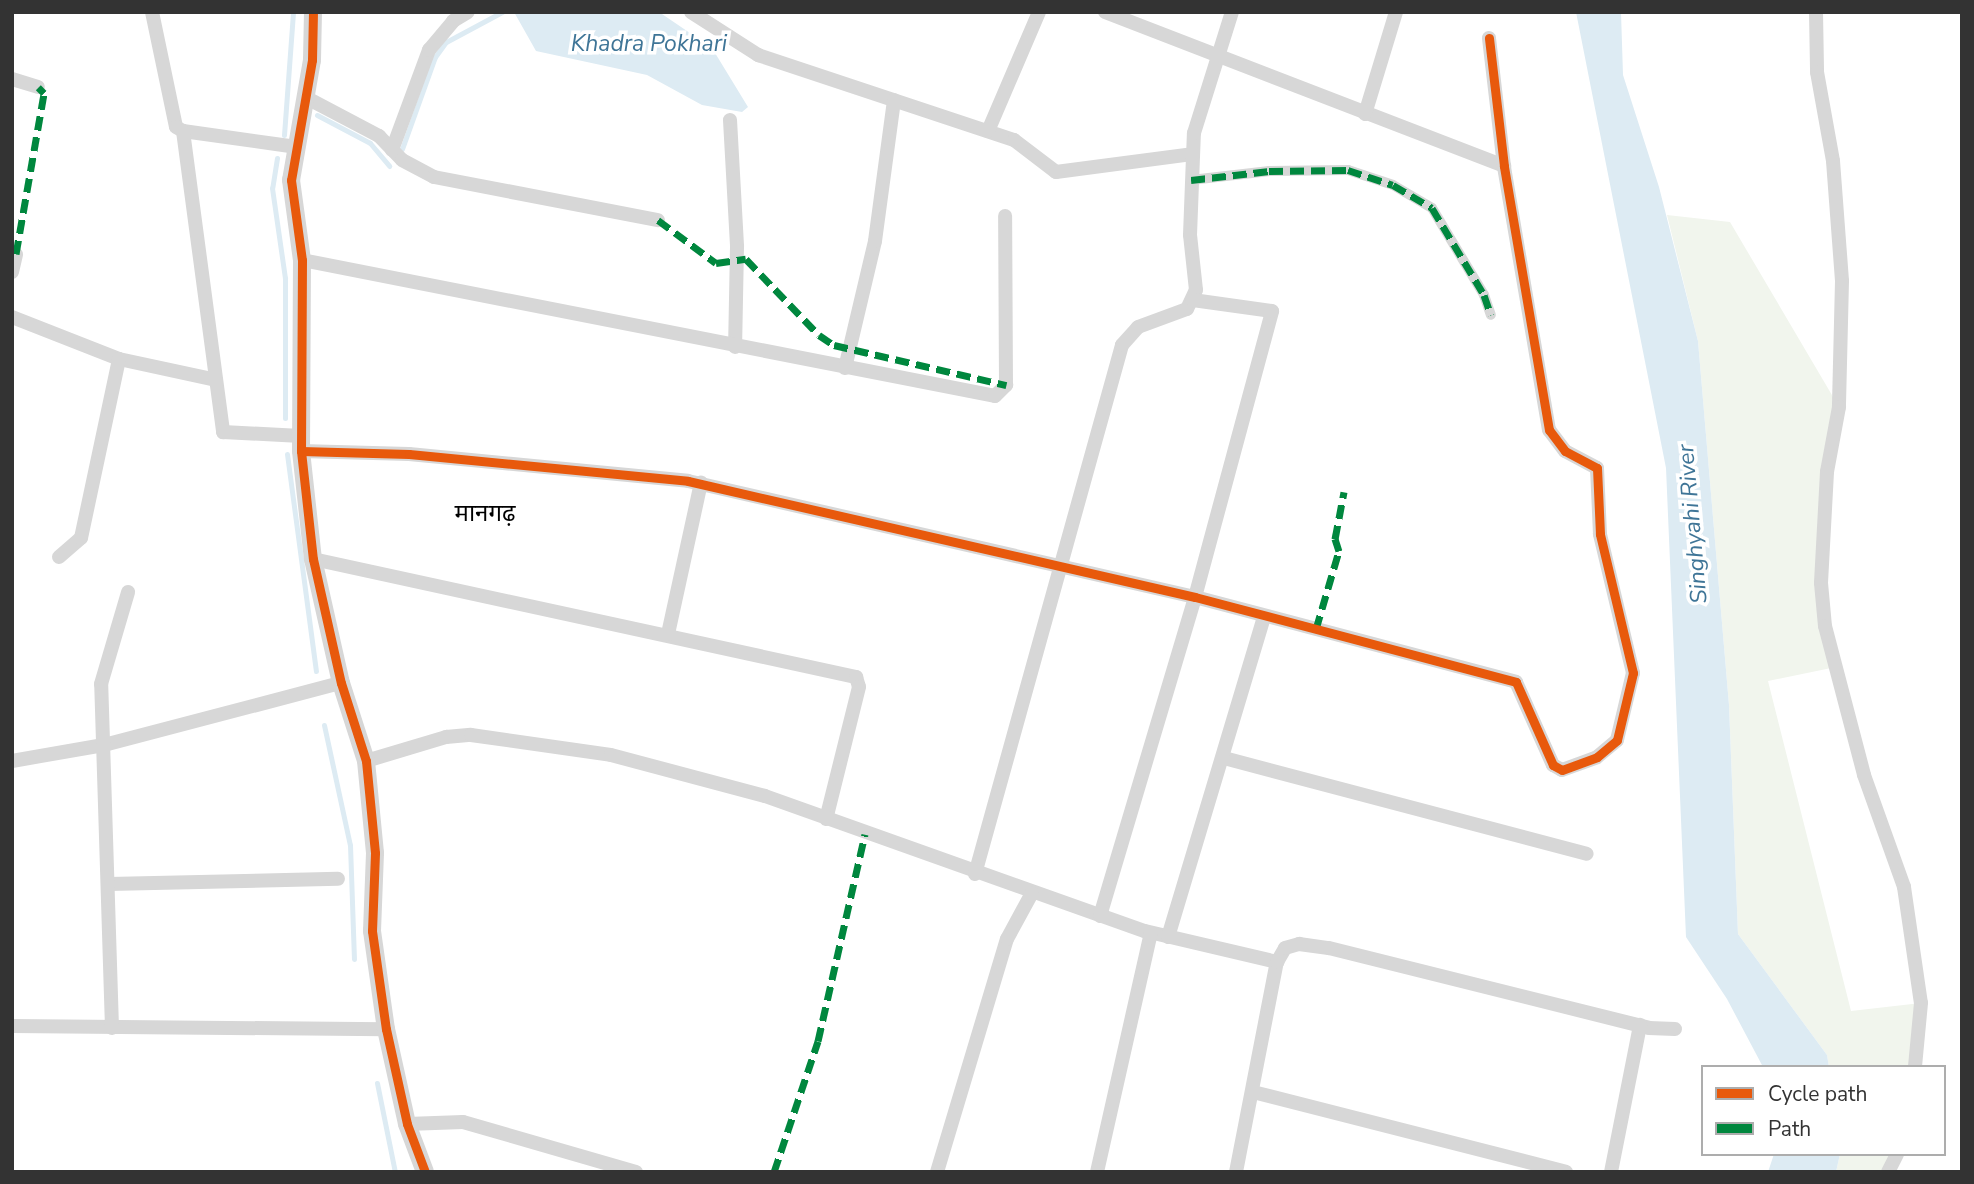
<!DOCTYPE html>
<html>
<head>
<meta charset="utf-8">
<style>
	body { margin:0 }
	#map { position:relative; width:1974px; height:1184px; overflow:hidden; background:#fff; font-family:"Nunito Sans","Noto Sans Devanagari",sans-serif }
	div>[style] { position:absolute }
	.green>* { inset:0; background:#f1f5ed }
	.water>* { inset:0; background:#ddebf3 }
	.stream>* { height:5px; margin:-2.5px; padding:0 2.5px; transform-origin:2.5px; border-radius:2.5px; background:#ddebf3 }
	.pedestrian>* { height:10px; margin:-5px; padding:0 5px; transform-origin:5px; border-radius:5px; background:#d7d7d7 }
	.minor>* { height:14px; margin:-7px; padding:0 7px; transform-origin:7px; border-radius:7px; background:#d7d7d7 }
	.tertiary>* { height:18px; margin:-9px; padding:0 9px; transform-origin:9px; border-radius:9px; background:#d7d7d7 }
	.quiet>* { height:7px; margin-top:-3.5px; transform-origin:0; background:repeating-linear-gradient(90deg,#00873e 0 14px,transparent 0 21px) }
	.cycleway>* { height:9px; margin:-4.5px; padding:0 4.5px; transform-origin:4.5px; border-radius:4.5px; background:#e8590c }
	span { translate:-50% -50%; white-space:nowrap; text-align:center; line-height:1.15; -webkit-text-stroke:7px #fff; paint-order:stroke }
	.water-label { font-size:23px; color:#3f7597; font-style:italic }
	.quarter-label { font-size:24px; color:#000 }
	.frame { position:absolute; inset:0; border:14px solid #333; pointer-events:none }
	.legend { position:absolute; left:1701px; top:1065px; width:245px; height:91px; box-sizing:border-box; background:#fff; border:2px solid #adadad; margin:0; padding:9px 12px; list-style:none; font-size:21px; color:#333 }
	.legend li { display:flex; align-items:center; gap:14px; height:35px }
	.legend b { width:35px; border:2px solid #adadad }
</style>
</head>
<body>
<div id="map">
	<div class="green">
		<div style="clip-path:polygon(1667px 215px,1730px 222px,1839px 407px,1821px 583px,1836px 667px,1768px 681px,1851px 1011px,1921px 1003px,1915px 1067px,1829px 1067px,1827px 1055px,1738px 934px,1729px 705px,1698px 341px)"></div>
		<div style="clip-path:polygon(1840px 1154px,1897px 1154px,1888px 1172px,1836px 1172px)"></div>
	</div>
	<div class="water">
		<div style="clip-path:polygon(514px 12px,659px 12px,712px 48px,748px 107px,742px 112px,702px 105px,647px 75px,536px 51px)"></div>
		<div style="clip-path:polygon(1576px 12px,1621px 12px,1623px 75px,1659px 187px,1698px 341px,1729px 705px,1738px 934px,1827px 1055px,1829px 1067px,1763px 1067px,1727px 999px,1686px 937px,1666px 468px)"></div>
		<div style="clip-path:polygon(1774px 1154px,1840px 1154px,1836px 1172px,1768px 1172px)"></div>
	</div>
	<div class="stream">
		<div style="left:317px;top:115px;width:60px;rotate:27.8deg"></div>
		<div style="left:370px;top:143px;width:30px;rotate:50deg"></div>
		<div style="left:284px;top:135px;width:123px;rotate:-85.8deg"></div>
		<div style="left:402px;top:149px;width:98px;rotate:-70.3deg"></div>
		<div style="left:435px;top:57px;width:19px;rotate:-54deg"></div>
		<div style="left:446px;top:42px;width:64px;rotate:-28.2deg"></div>
		<div style="left:277px;top:158px;width:30px;rotate:99deg"></div>
		<div style="left:272px;top:188px;width:91px;rotate:81.8deg"></div>
		<div style="left:285px;top:278px;width:140px;rotate:90deg"></div>
		<div style="left:287px;top:454px;width:219px;rotate:82.4deg"></div>
		<div style="left:324px;top:725px;width:123px;rotate:77.8deg"></div>
		<div style="left:350px;top:845px;width:114px;rotate:88deg"></div>
		<div style="left:377px;top:1083px;width:91px;rotate:78.6deg"></div>
	</div>
	<div class="pedestrian">
		<div style="left:1191px;top:180px;width:79px;rotate:-6.6deg"></div>
		<div style="left:1269px;top:171px;width:79px;rotate:-0.7deg"></div>
		<div style="left:1348px;top:170px;width:47px;rotate:18.4deg"></div>
		<div style="left:1393px;top:185px;width:45px;rotate:30.5deg"></div>
		<div style="left:1432px;top:208px;width:101px;rotate:59.1deg"></div>
		<div style="left:1484px;top:295px;width:21px;rotate:71deg"></div>
	</div>
	<div class="minor">
		<div style="left:152px;top:12px;width:117px;rotate:78.2deg"></div>
		<div style="left:176px;top:127px;width:8px;rotate:30deg"></div>
		<div style="left:183px;top:131px;width:115px;rotate:8deg"></div>
		<div style="left:691px;top:12px;width:80px;rotate:32.7deg"></div>
		<div style="left:758px;top:55px;width:270px;rotate:18.4deg"></div>
		<div style="left:1014px;top:140px;width:53px;rotate:37.3deg"></div>
		<div style="left:1056px;top:172px;width:137px;rotate:-7.5deg"></div>
		<div style="left:1105px;top:12px;width:428px;rotate:21.1deg"></div>
		<div style="left:1816px;top:12px;width:60px;rotate:89deg"></div>
		<div style="left:1817px;top:72px;width:90px;rotate:79.8deg"></div>
		<div style="left:1833px;top:161px;width:120px;rotate:85.7deg"></div>
		<div style="left:1842px;top:281px;width:126px;rotate:91.4deg"></div>
		<div style="left:1839px;top:407px;width:66px;rotate:100.5deg"></div>
		<div style="left:1827px;top:472px;width:111px;rotate:93.1deg"></div>
		<div style="left:1821px;top:583px;width:43px;rotate:84.7deg"></div>
		<div style="left:1825px;top:626px;width:154px;rotate:75.3deg"></div>
		<div style="left:1864px;top:775px;width:119px;rotate:70.3deg"></div>
		<div style="left:1904px;top:887px;width:117px;rotate:81.7deg"></div>
		<div style="left:1921px;top:1003px;width:64px;rotate:95.4deg"></div>
		<div style="left:12px;top:79px;width:27px;rotate:17deg"></div>
		<div style="left:305px;top:97px;width:84px;rotate:27.8deg"></div>
		<div style="left:379px;top:136px;width:33px;rotate:46deg"></div>
		<div style="left:402px;top:160px;width:36px;rotate:28deg"></div>
		<div style="left:434px;top:177px;width:228px;rotate:10.9deg"></div>
		<div style="left:1365px;top:114px;width:107px;rotate:-73.1deg"></div>
		<div style="left:730px;top:120px;width:127px;rotate:86.8deg"></div>
		<div style="left:737px;top:247px;width:100px;rotate:91.1deg"></div>
		<div style="left:183px;top:131px;width:304px;rotate:82.4deg"></div>
		<div style="left:223px;top:432px;width:78px;rotate:2.9deg"></div>
		<div style="left:988px;top:131px;width:129px;rotate:-66.8deg"></div>
		<div style="left:392px;top:150px;width:107px;rotate:-69.7deg"></div>
		<div style="left:429px;top:50px;width:38px;rotate:-50deg"></div>
		<div style="left:453px;top:21px;width:17px;rotate:-31deg"></div>
		<div style="left:302px;top:260px;width:706px;rotate:11.1deg"></div>
		<div style="left:995px;top:396px;width:16px;rotate:-45deg"></div>
		<div style="left:1006px;top:385px;width:169px;rotate:-90.3deg"></div>
		<div style="left:12px;top:272px;width:18px;rotate:-77deg"></div>
		<div style="left:12px;top:317px;width:115px;rotate:21.4deg"></div>
		<div style="left:119px;top:359px;width:99px;rotate:12.2deg"></div>
		<div style="left:845px;top:368px;width:130px;rotate:-76.7deg"></div>
		<div style="left:875px;top:241px;width:142px;rotate:-82.3deg"></div>
		<div style="left:301px;top:451px;width:108px;rotate:1.6deg"></div>
		<div style="left:409px;top:454px;width:280px;rotate:5.5deg"></div>
		<div style="left:688px;top:481px;width:520px;rotate:12.89deg"></div>
		<div style="left:1195px;top:597px;width:332px;rotate:14.8deg"></div>
		<div style="left:1516px;top:682px;width:91px;rotate:66deg"></div>
		<div style="left:1553px;top:765px;width:10px;rotate:29deg"></div>
		<div style="left:1562px;top:770px;width:37px;rotate:-20deg"></div>
		<div style="left:1597px;top:757px;width:26px;rotate:-40deg"></div>
		<div style="left:1617px;top:740px;width:69px;rotate:-76.6deg"></div>
		<div style="left:1633px;top:673px;width:143px;rotate:-103.4deg"></div>
		<div style="left:1600px;top:534px;width:66px;rotate:-92.6deg"></div>
		<div style="left:1597px;top:468px;width:36px;rotate:-152deg"></div>
		<div style="left:1565px;top:451px;width:26px;rotate:-127deg"></div>
		<div style="left:1549px;top:430px;width:268px;rotate:-99.7deg"></div>
		<div style="left:1504px;top:166px;width:129px;rotate:-96.7deg"></div>
		<div style="left:59px;top:557px;width:29px;rotate:-41deg"></div>
		<div style="left:81px;top:538px;width:183px;rotate:-78deg"></div>
		<div style="left:313px;top:559px;width:556px;rotate:12.26deg"></div>
		<div style="left:856px;top:677px;width:10px;rotate:73deg"></div>
		<div style="left:859px;top:687px;width:136px;rotate:104deg"></div>
		<div style="left:668px;top:634px;width:155px;rotate:-77.7deg"></div>
		<div style="left:1224px;top:758px;width:375px;rotate:14.8deg"></div>
		<div style="left:12px;top:761px;width:93px;rotate:-9.9deg"></div>
		<div style="left:104px;top:745px;width:245px;rotate:-14.7deg"></div>
		<div style="left:366px;top:761px;width:84px;rotate:-16.7deg"></div>
		<div style="left:446px;top:737px;width:25px;rotate:-5deg"></div>
		<div style="left:471px;top:735px;width:141px;rotate:8.1deg"></div>
		<div style="left:611px;top:755px;width:159px;rotate:14.9deg"></div>
		<div style="left:765px;top:796px;width:403px;rotate:19.6deg"></div>
		<div style="left:1145px;top:931px;width:136px;rotate:13.2deg"></div>
		<div style="left:975px;top:874px;width:549px;rotate:-74.47deg"></div>
		<div style="left:1122px;top:345px;width:24px;rotate:-48deg"></div>
		<div style="left:1138px;top:327px;width:52px;rotate:-20.2deg"></div>
		<div style="left:1187px;top:309px;width:21px;rotate:-65deg"></div>
		<div style="left:1196px;top:290px;width:55px;rotate:-96.2deg"></div>
		<div style="left:1190px;top:235px;width:102px;rotate:-87.8deg"></div>
		<div style="left:1194px;top:133px;width:127px;rotate:-72.6deg"></div>
		<div style="left:109px;top:884px;width:229px;rotate:-1.3deg"></div>
		<div style="left:1100px;top:916px;width:333px;rotate:-73.4deg"></div>
		<div style="left:1195px;top:597px;width:296px;rotate:-74.9deg"></div>
		<div style="left:1272px;top:311px;width:80px;rotate:-172.1deg"></div>
		<div style="left:1168px;top:937px;width:335px;rotate:-73.3deg"></div>
		<div style="left:12px;top:1026px;width:374px;rotate:0.5deg"></div>
		<div style="left:112px;top:1028px;width:344px;rotate:-91.8deg"></div>
		<div style="left:101px;top:684px;width:96px;rotate:-73.6deg"></div>
		<div style="left:1253px;top:1092px;width:323px;rotate:14.3deg"></div>
		<div style="left:407px;top:1124px;width:56px;rotate:-2deg"></div>
		<div style="left:463px;top:1122px;width:180px;rotate:16.1deg"></div>
		<div style="left:937px;top:1172px;width:243px;rotate:-73.3deg"></div>
		<div style="left:1007px;top:939px;width:52px;rotate:-61.5deg"></div>
		<div style="left:1097px;top:1172px;width:245px;rotate:-77.3deg"></div>
		<div style="left:1236px;top:1172px;width:214px;rotate:-79deg"></div>
		<div style="left:1277px;top:962px;width:16px;rotate:-60deg"></div>
		<div style="left:1285px;top:948px;width:15px;rotate:-16deg"></div>
		<div style="left:1299px;top:944px;width:30px;rotate:8deg"></div>
		<div style="left:1329px;top:948px;width:330px;rotate:14deg"></div>
		<div style="left:1649px;top:1028px;width:26px;rotate:2deg"></div>
		<div style="left:1611px;top:1172px;width:150px;rotate:-78.8deg"></div>
		<div style="left:1888px;top:1172px;width:20px;rotate:-63deg"></div>
	</div>
	<div class="tertiary">
		<div style="left:313px;top:12px;width:48px;rotate:91.2deg"></div>
		<div style="left:312px;top:60px;width:122px;rotate:99.9deg"></div>
		<div style="left:291px;top:180px;width:81px;rotate:82.2deg"></div>
		<div style="left:302px;top:260px;width:191px;rotate:90.3deg"></div>
		<div style="left:301px;top:451px;width:109px;rotate:83.7deg"></div>
		<div style="left:313px;top:559px;width:127px;rotate:77.3deg"></div>
		<div style="left:341px;top:683px;width:82px;rotate:72.2deg"></div>
		<div style="left:366px;top:761px;width:92px;rotate:84.4deg"></div>
		<div style="left:375px;top:853px;width:78px;rotate:92.2deg"></div>
		<div style="left:372px;top:931px;width:99px;rotate:81.9deg"></div>
		<div style="left:386px;top:1029px;width:97px;rotate:77.5deg"></div>
		<div style="left:407px;top:1124px;width:51px;rotate:69.4deg"></div>
	</div>
	<div class="quiet">
		<div style="left:1191px;top:180px;width:79px;rotate:-6.6deg"></div>
		<div style="left:1269px;top:171px;width:79px;rotate:-0.7deg"></div>
		<div style="left:1348px;top:170px;width:47px;rotate:18.4deg"></div>
		<div style="left:1393px;top:185px;width:45px;rotate:30.5deg"></div>
		<div style="left:1432px;top:208px;width:101px;rotate:59.1deg"></div>
		<div style="left:1484px;top:295px;width:21px;rotate:71deg"></div>
		<div style="left:658px;top:220px;width:72px;rotate:36.6deg"></div>
		<div style="left:716px;top:263px;width:30px;rotate:-8deg"></div>
		<div style="left:746px;top:259px;width:105px;rotate:46.2deg"></div>
		<div style="left:819px;top:335px;width:18px;rotate:34deg"></div>
		<div style="left:834px;top:345px;width:177px;rotate:13.1deg"></div>
		<div style="left:16px;top:254px;width:163px;rotate:-80.1deg"></div>
		<div style="left:44px;top:93px;width:8px;rotate:-135deg"></div>
		<div style="left:1316px;top:629px;width:81px;rotate:-73.6deg"></div>
		<div style="left:1339px;top:551px;width:13px;rotate:-108deg"></div>
		<div style="left:1335px;top:539px;width:48px;rotate:-79.2deg"></div>
		<div style="left:774px;top:1172px;width:138px;rotate:-71.4deg"></div>
		<div style="left:818px;top:1041px;width:212px;rotate:-77.2deg"></div>
	</div>
	<div class="cycleway">
		<div style="left:313px;top:12px;width:48px;rotate:91.2deg"></div>
		<div style="left:312px;top:60px;width:122px;rotate:99.9deg"></div>
		<div style="left:291px;top:180px;width:81px;rotate:82.2deg"></div>
		<div style="left:302px;top:260px;width:191px;rotate:90.3deg"></div>
		<div style="left:301px;top:451px;width:109px;rotate:83.7deg"></div>
		<div style="left:313px;top:559px;width:127px;rotate:77.3deg"></div>
		<div style="left:341px;top:683px;width:82px;rotate:72.2deg"></div>
		<div style="left:366px;top:761px;width:92px;rotate:84.4deg"></div>
		<div style="left:375px;top:853px;width:78px;rotate:92.2deg"></div>
		<div style="left:372px;top:931px;width:99px;rotate:81.9deg"></div>
		<div style="left:386px;top:1029px;width:97px;rotate:77.5deg"></div>
		<div style="left:407px;top:1124px;width:51px;rotate:69.4deg"></div>
		<div style="left:301px;top:451px;width:108px;rotate:1.6deg"></div>
		<div style="left:409px;top:454px;width:280px;rotate:5.5deg"></div>
		<div style="left:688px;top:481px;width:520px;rotate:12.89deg"></div>
		<div style="left:1195px;top:597px;width:332px;rotate:14.8deg"></div>
		<div style="left:1516px;top:682px;width:91px;rotate:66deg"></div>
		<div style="left:1553px;top:765px;width:10px;rotate:29deg"></div>
		<div style="left:1562px;top:770px;width:37px;rotate:-20deg"></div>
		<div style="left:1597px;top:757px;width:26px;rotate:-40deg"></div>
		<div style="left:1617px;top:740px;width:69px;rotate:-76.6deg"></div>
		<div style="left:1633px;top:673px;width:143px;rotate:-103.4deg"></div>
		<div style="left:1600px;top:534px;width:66px;rotate:-92.6deg"></div>
		<div style="left:1597px;top:468px;width:36px;rotate:-152deg"></div>
		<div style="left:1565px;top:451px;width:26px;rotate:-127deg"></div>
		<div style="left:1549px;top:430px;width:268px;rotate:-99.7deg"></div>
		<div style="left:1504px;top:166px;width:129px;rotate:-96.7deg"></div>
	</div>
	<div class="water-label">
		<span style="left:649px;top:44px">Khadra Pokhari</span>
		<span style="left:1693px;top:524px;rotate:-95deg">Singhyahi River</span>
	</div>
	<div class="quarter-label">
		<span style="left:485px;top:514px">मानगढ़</span>
	</div>
	<div class="frame"></div>
	<ul class="legend">
	<li><b style="height:9px;background:#e8590c"></b>Cycle path</li>
	<li><b style="height:9px;background:#00873e"></b>Path</li>
	</ul>
</div>
</body>
</html>
